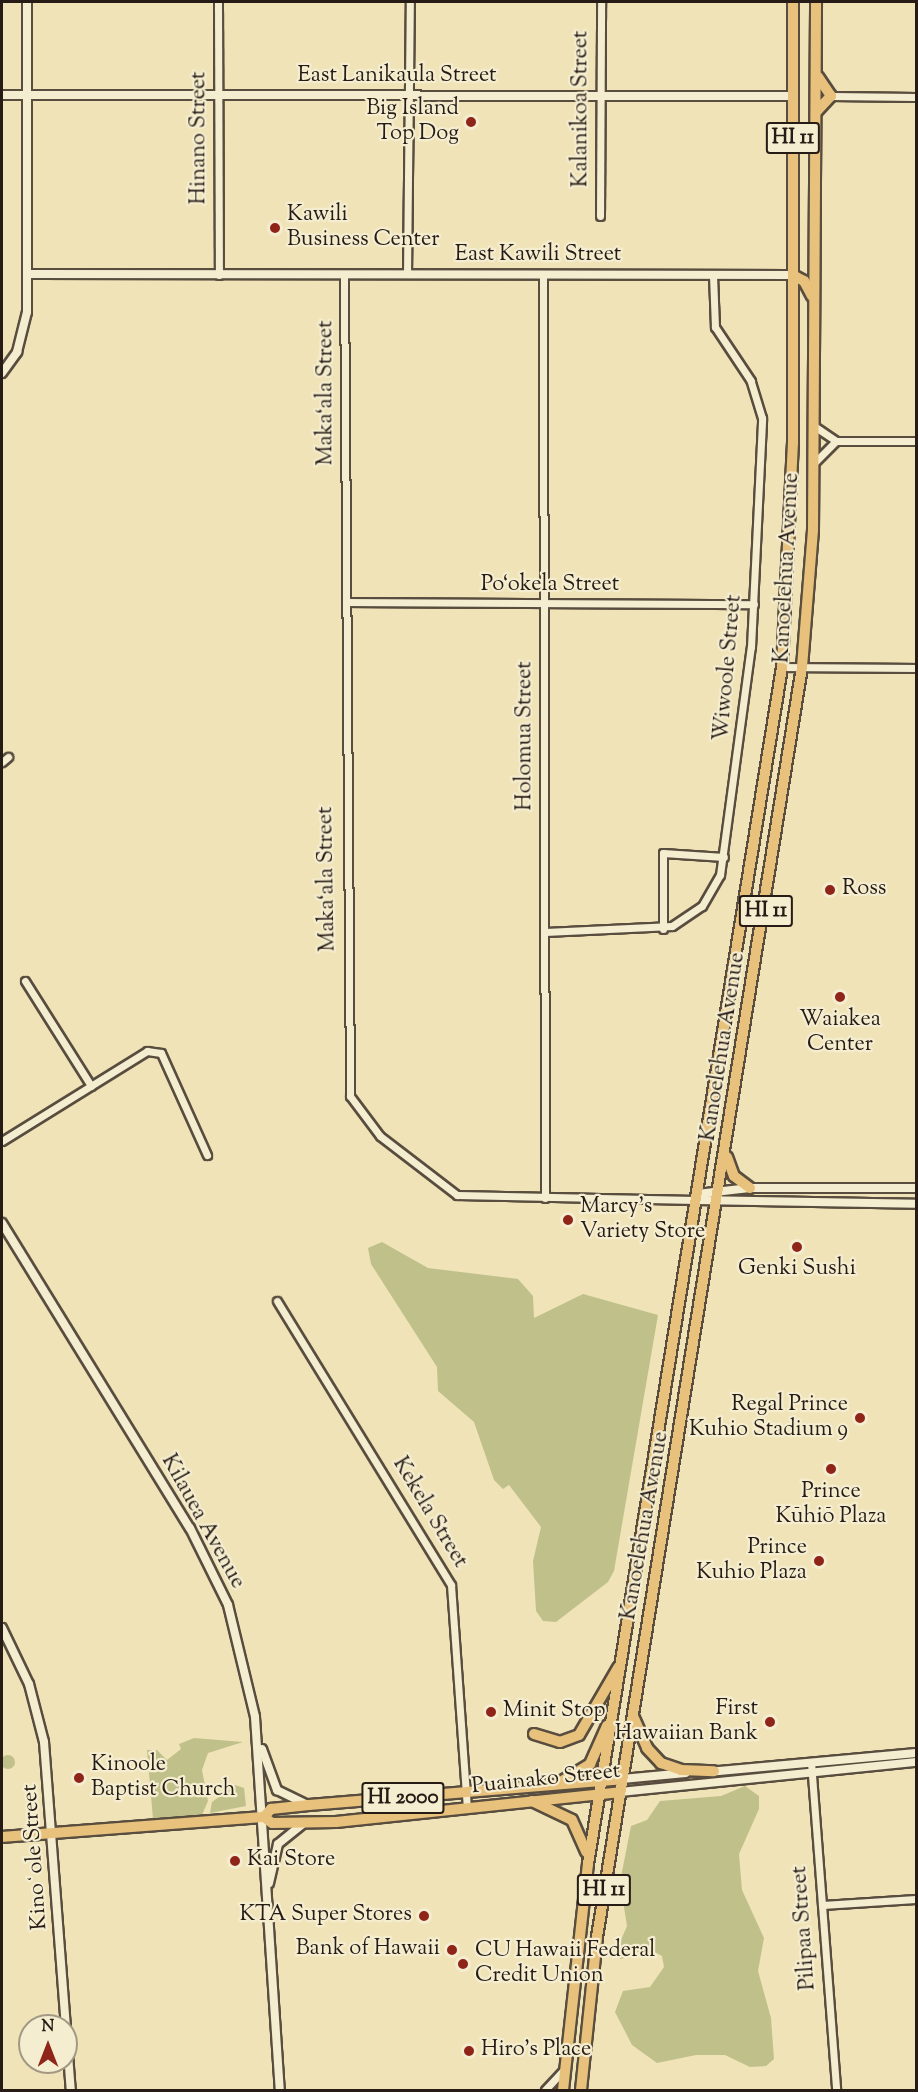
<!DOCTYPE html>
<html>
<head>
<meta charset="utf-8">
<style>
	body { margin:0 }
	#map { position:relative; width:918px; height:2092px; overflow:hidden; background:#efe3b7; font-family:"Sorts Mill Goudy",serif }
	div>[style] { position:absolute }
	.green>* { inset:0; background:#c0c18a }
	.round { border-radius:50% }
	.roads { filter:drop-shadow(2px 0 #584d3e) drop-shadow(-2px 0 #584d3e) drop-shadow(0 2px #584d3e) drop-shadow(0 -2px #584d3e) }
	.minor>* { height:7px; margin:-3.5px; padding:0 3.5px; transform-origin:3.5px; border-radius:3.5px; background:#f5edd0 }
	.tertiary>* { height:8px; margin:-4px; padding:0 4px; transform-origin:4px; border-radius:4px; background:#f5edd0 }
	.trunk>* { height:10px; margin:-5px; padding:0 5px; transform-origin:5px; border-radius:5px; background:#e8c27c }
	.dots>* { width:16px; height:16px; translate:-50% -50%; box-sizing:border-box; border:3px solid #f5edd0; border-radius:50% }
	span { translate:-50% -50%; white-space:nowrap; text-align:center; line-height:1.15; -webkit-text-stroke:4.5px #f5edd0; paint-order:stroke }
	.shield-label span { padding:2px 4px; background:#f5edd0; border:2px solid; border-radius:4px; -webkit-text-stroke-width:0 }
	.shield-label { font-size:21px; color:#261b15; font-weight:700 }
	.street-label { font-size:22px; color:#261b15 }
	.poi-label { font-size:22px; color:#261b15 }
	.right { translate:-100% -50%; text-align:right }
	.left { translate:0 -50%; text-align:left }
	.frame { position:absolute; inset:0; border:3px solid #261b15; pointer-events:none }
	.north { position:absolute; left:18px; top:2014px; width:60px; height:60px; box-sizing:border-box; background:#f5edd0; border:2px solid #a29985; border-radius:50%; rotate:0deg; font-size:16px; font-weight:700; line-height:24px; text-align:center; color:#261b15 }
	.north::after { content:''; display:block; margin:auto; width:21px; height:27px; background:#8f2418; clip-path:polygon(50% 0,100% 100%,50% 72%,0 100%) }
</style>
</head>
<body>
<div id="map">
	<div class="green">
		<div style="clip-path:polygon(382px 1242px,428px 1268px,518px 1279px,533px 1296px,534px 1318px,583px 1294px,658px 1315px,614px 1571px,608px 1582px,556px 1622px,543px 1621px,536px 1611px,533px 1561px,541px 1527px,509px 1485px,503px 1489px,494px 1480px,474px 1422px,438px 1391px,437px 1367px,371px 1264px,368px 1248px)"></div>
		<div style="clip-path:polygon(194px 1738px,243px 1742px,208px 1753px,202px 1770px,208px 1801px,202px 1815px,153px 1819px,147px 1750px,157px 1750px,167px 1760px,181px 1749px,179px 1744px)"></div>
		<div class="round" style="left:1px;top:1755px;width:14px;height:14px"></div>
		<div style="clip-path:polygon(235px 1785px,244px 1788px,246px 1806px,210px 1813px,212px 1802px)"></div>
		<div style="clip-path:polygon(745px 1786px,759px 1796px,759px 1809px,739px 1854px,742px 1890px,764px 1938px,758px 1971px,771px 2018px,774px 2059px,766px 2066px,750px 2067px,725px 2055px,696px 2055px,657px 2063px,632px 2045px,615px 2012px,623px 1991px,650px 1987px,664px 1967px,662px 1956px,647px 1948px,621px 1959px,614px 1956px,627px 1926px,620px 1882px,631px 1826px,647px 1820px,660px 1801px,721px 1796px)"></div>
	</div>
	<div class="roads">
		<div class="minor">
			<div style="left:218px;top:2px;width:273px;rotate:89.8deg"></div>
			<div style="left:831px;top:96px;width:85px;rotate:0.7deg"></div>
			<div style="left:600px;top:216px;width:214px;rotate:-89.7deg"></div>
			<div style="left:344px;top:274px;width:822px;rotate:89.58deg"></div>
			<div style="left:350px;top:1096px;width:50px;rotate:53.1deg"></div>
			<div style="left:380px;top:1136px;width:97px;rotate:37.5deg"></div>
			<div style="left:457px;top:1195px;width:239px;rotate:1.2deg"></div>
			<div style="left:407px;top:274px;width:272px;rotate:-89.4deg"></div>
			<div style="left:543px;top:274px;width:924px;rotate:89.88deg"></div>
			<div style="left:814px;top:426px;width:27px;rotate:34deg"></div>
			<div style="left:814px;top:463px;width:31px;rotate:-45deg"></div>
			<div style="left:836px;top:441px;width:80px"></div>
			<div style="left:346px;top:602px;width:408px;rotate:0.3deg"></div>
			<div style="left:782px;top:667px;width:134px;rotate:0.4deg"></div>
			<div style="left:2px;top:762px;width:8px;rotate:-40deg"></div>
			<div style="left:663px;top:929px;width:76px;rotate:-90deg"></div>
			<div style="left:663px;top:853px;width:61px;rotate:3.8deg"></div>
			<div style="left:545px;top:932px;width:127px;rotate:-2.7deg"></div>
			<div style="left:672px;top:926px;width:36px;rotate:-34deg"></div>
			<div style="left:702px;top:906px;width:36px;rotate:-60deg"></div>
			<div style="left:720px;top:875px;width:230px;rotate:-82.3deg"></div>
			<div style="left:751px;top:647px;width:229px;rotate:-87.2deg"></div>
			<div style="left:762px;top:418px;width:39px;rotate:-107deg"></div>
			<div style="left:751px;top:381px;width:65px;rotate:-123.7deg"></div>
			<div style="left:715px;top:327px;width:52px;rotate:-92.2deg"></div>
			<div style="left:25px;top:981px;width:124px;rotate:57.8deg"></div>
			<div style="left:2px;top:1141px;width:171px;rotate:-31.8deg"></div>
			<div style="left:147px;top:1051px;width:14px;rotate:8deg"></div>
			<div style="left:161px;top:1053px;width:112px;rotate:65.7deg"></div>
			<div style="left:277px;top:1301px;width:333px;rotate:58.5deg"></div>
			<div style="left:451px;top:1585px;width:223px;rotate:85.9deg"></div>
			<div style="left:811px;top:1762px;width:329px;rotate:85.6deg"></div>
			<div style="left:822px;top:1905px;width:94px;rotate:-3.7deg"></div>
			<div style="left:545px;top:2090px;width:26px;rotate:-47deg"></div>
		</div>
		<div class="tertiary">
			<div style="left:2px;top:95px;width:791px;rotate:0.07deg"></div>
			<div style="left:28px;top:274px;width:765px;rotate:0.07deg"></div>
			<div style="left:2px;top:373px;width:26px;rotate:-54deg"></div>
			<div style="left:17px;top:352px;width:41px;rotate:-76deg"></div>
			<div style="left:27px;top:312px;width:310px;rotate:-90deg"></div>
			<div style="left:697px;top:1194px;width:53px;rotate:-6.5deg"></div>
			<div style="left:750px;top:1188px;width:166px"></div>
			<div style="left:696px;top:1200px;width:220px;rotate:1deg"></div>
			<div style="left:2px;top:1223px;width:358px;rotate:58.4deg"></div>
			<div style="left:190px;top:1528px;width:86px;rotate:63.7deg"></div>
			<div style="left:228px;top:1605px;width:115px;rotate:76.4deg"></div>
			<div style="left:255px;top:1717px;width:374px;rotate:86.2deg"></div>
			<div style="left:2px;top:1628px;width:62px;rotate:64.3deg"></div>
			<div style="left:29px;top:1684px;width:60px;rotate:75.5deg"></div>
			<div style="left:44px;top:1742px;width:349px;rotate:85.6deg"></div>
			<div style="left:262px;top:1749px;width:44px;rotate:69.9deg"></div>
			<div style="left:277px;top:1790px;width:32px;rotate:26deg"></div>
			<div style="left:708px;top:1772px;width:209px;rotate:-5.2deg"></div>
			<div style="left:622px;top:1779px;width:64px;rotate:-5.4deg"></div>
			<div style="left:620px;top:1792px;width:298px;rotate:-5.8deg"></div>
			<div style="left:269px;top:1883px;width:40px;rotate:-77deg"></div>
			<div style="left:278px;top:1844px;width:32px;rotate:-39deg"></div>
		</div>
		<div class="trunk">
			<div style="left:816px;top:112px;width:22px;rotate:-47deg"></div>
			<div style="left:831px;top:96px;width:23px;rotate:-124deg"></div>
			<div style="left:793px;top:275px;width:13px;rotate:29deg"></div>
			<div style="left:804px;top:281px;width:17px;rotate:62deg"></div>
			<div style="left:727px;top:1157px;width:20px;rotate:70deg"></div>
			<div style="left:734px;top:1176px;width:20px;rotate:37deg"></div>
			<div style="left:633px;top:1716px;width:35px;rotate:66deg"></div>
			<div style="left:647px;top:1748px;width:21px;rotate:47deg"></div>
			<div style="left:661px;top:1763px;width:21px;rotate:19deg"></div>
			<div style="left:681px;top:1770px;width:33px;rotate:2deg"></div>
			<div style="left:534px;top:1734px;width:27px;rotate:17deg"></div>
			<div style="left:560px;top:1742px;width:20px;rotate:-20deg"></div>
			<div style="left:579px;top:1735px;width:78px;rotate:-59.8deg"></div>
			<div style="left:562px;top:1781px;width:33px;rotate:-31deg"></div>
			<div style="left:590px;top:1764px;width:42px;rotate:-65.9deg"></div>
			<div style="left:532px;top:1801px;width:44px;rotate:25.4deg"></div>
			<div style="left:572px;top:1820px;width:35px;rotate:66deg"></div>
			<div style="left:264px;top:1817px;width:11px;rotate:-49deg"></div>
			<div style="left:271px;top:1809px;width:38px;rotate:-6deg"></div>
			<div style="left:309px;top:1805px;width:314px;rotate:-4.7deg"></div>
			<div style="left:264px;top:1817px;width:10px;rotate:37deg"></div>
			<div style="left:272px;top:1823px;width:64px;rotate:-0.9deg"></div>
			<div style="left:336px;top:1822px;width:286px;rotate:-6deg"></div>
			<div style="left:2px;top:1837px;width:263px;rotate:-4.4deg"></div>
			<div style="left:563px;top:2090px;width:227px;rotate:-83.7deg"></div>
			<div style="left:588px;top:1864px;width:1213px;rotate:-80.79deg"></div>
			<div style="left:782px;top:667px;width:224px;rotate:-87.2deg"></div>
			<div style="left:793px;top:443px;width:441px;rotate:-90deg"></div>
			<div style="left:581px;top:2090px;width:154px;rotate:-84deg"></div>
			<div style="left:597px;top:1937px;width:1286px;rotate:-80.83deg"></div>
			<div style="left:802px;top:667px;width:137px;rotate:-85.4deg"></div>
			<div style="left:813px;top:530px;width:528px;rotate:-89.67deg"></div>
		</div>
	</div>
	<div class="dots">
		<div style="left:471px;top:122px;background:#8f2418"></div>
		<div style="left:275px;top:228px;background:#8f2418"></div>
		<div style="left:830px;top:890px;background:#8f2418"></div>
		<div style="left:840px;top:997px;background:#8f2418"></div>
		<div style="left:568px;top:1220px;background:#8f2418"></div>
		<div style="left:797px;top:1247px;background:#8f2418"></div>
		<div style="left:860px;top:1418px;background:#8f2418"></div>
		<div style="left:831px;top:1469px;background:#8f2418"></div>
		<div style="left:819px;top:1561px;background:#8f2418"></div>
		<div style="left:491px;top:1712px;background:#8f2418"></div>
		<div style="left:770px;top:1722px;background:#8f2418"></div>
		<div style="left:79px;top:1778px;background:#8f2418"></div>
		<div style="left:235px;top:1861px;background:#8f2418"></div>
		<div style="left:424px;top:1916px;background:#8f2418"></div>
		<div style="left:452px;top:1950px;background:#8f2418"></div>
		<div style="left:463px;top:1964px;background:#8f2418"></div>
		<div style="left:469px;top:2051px;background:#8f2418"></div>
	</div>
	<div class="shield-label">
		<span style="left:793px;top:138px">HI 11</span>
		<span style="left:766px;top:911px">HI 11</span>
		<span style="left:403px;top:1798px">HI 2000</span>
		<span style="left:604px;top:1890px">HI 11</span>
	</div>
	<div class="street-label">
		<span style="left:397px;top:77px">East Lanikaula Street</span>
		<span style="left:582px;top:109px;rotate:-90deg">Kalanikoa Street</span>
		<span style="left:200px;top:138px;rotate:-90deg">Hinano Street</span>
		<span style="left:538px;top:256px">East Kawili Street</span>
		<span style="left:327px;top:393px;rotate:-90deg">Maka‘ala Street</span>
		<span style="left:788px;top:568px;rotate:-87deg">Kanoelehua Avenue</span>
		<span style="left:550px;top:586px">Po‘okela Street</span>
		<span style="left:729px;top:668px;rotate:-85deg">Wiwoole Street</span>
		<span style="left:526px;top:736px;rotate:-90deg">Holomua Street</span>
		<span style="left:328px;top:879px;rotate:-91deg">Maka‘ala Street</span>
		<span style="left:724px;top:1047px;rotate:-81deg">Kanoelehua Avenue</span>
		<span style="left:429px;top:1513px;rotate:59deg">Kekela Street</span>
		<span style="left:202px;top:1522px;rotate:61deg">Kilauea Avenue</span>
		<span style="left:646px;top:1526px;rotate:-80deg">Kanoelehua Avenue</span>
		<span style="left:546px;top:1780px;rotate:-6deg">Puainako Street</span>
		<span style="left:36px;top:1857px;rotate:-94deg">Kinoʻole Street</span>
		<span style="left:805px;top:1928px;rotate:-94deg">Pilipaa Street</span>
	</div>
	<div class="poi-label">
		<span class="right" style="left:459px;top:122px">Big Island<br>Top Dog</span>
		<span class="left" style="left:287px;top:228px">Kawili<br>Business Center</span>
		<span class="left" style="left:842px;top:890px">Ross</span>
		<span style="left:840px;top:1033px">Waiakea<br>Center</span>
		<span class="left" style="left:580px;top:1220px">Marcy’s<br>Variety Store</span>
		<span style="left:797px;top:1270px">Genki Sushi</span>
		<span class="right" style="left:848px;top:1418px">Regal Prince<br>Kuhio Stadium 9</span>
		<span style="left:831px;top:1505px">Prince<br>Kūhiō Plaza</span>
		<span class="right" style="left:807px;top:1561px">Prince<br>Kuhio Plaza</span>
		<span class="right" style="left:758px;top:1722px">First<br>Hawaiian Bank</span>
		<span class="left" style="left:503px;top:1712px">Minit Stop</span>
		<span class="left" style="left:91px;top:1778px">Kinoole<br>Baptist Church</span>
		<span class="left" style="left:247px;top:1861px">Kai Store</span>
		<span class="right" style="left:412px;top:1916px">KTA Super Stores</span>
		<span class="right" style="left:440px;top:1950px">Bank of Hawaii</span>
		<span class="left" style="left:475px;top:1964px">CU Hawaii Federal<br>Credit Union</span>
		<span class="left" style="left:481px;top:2051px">Hiro's Place</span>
	</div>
	<div class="frame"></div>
	<div class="north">N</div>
</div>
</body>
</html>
